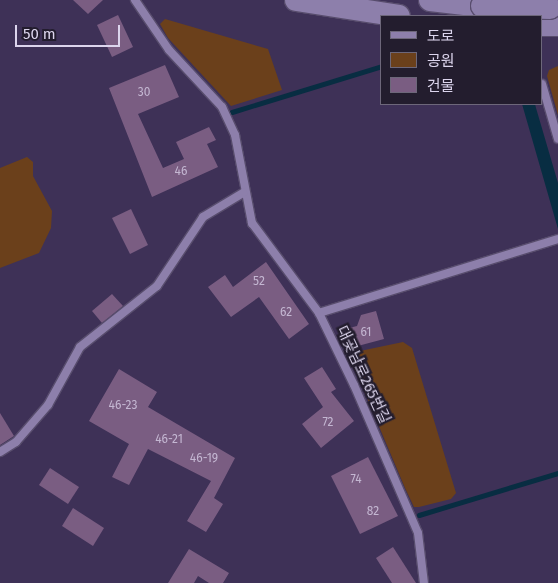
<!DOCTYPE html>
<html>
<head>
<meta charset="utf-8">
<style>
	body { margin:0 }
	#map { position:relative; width:558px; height:583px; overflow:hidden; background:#3e3157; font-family:"Fira Sans","Noto Sans KR",sans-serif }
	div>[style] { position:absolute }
	.green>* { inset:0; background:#6b401b }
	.water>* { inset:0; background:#082d42 }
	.stream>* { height:4.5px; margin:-2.25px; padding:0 2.25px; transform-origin:2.25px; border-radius:2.25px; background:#082d42 }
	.building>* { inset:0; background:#7a5d82 }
	.roads { filter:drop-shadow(1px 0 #584d6d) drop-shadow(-1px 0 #584d6d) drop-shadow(0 1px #584d6d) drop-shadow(0 -1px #584d6d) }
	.service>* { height:8px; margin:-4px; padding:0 4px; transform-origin:4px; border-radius:4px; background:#8d7fab }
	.secondary>* { height:22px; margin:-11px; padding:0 11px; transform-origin:11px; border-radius:11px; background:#8d7fab }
	.bridges { filter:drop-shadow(1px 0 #584d6d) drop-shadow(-1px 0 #584d6d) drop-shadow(0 1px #584d6d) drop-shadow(0 -1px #584d6d) }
	.secondary-bridge>* { height:22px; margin:-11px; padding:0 11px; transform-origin:11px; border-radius:11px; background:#8d7fab }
	span { translate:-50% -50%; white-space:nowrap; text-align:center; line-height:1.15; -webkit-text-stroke:5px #231d2e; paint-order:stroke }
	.number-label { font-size:12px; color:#c4b7d2 }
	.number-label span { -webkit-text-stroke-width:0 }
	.street-label { font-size:15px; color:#dcd5ed }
	.legend { position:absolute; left:380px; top:15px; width:162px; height:90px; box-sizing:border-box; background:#231d2e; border:1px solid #6d677a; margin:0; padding:6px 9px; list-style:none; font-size:15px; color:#dcd5ed }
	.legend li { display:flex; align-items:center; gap:10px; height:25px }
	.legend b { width:25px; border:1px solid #6d677a }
	.scale { position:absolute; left:15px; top:25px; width:105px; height:22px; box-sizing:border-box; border:2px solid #dcd5ed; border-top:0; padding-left:6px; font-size:15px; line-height:18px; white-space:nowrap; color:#dcd5ed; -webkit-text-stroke:4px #231d2e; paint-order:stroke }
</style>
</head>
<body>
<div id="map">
	<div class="green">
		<div style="clip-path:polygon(165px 19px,268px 49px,282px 90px,231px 106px,168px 38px,160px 24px)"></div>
		<div style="clip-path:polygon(558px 66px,558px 115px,547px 76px,549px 70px)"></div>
		<div style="clip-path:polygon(27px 157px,33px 162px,33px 176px,52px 211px,51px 228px,39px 253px,0 268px,0 168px)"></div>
		<div style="clip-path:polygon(403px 342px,412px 348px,456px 493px,451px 499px,419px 507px,414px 507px,405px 488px,351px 360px,360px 351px)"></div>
	</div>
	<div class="water">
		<div style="clip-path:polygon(522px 104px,535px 104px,536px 108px,558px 183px,558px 229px)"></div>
	</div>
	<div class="stream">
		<div style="left:232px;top:112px;width:157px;rotate:-17deg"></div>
		<div style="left:419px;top:515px;width:145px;rotate:-16.8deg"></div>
	</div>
	<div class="building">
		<div style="clip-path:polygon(73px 0,103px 0,88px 14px)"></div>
		<div style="clip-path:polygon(118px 15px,133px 47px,112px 57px,97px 25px)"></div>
		<div style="clip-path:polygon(165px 65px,179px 97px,138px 114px,163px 168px,184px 159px,176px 142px,209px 127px,216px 140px,207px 144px,218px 167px,152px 197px,109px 88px)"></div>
		<div style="clip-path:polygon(131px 209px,148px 245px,130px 254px,112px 218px)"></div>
		<div style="clip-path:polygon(266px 262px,309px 324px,289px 339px,259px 297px,231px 317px,208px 287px,225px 275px,233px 287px)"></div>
		<div style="clip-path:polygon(112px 294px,123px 306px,102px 323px,92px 311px)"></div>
		<div style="clip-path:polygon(376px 311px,384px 339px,354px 347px,349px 328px,357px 326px,361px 315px)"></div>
		<div style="clip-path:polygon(322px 367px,336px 389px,331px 392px,354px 421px,321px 448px,302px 424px,323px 407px,304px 378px)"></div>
		<div style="clip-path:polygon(119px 369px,157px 392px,148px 407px,235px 458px,214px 498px,223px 504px,206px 532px,187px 521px,211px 481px,148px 449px,129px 485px,112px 477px,129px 444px,89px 421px)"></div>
		<div style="clip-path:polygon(0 413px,14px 436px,0 445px)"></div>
		<div style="clip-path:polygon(368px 457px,398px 516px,360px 534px,331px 476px)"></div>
		<div style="clip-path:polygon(50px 468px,79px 487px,68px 504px,39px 485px)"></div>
		<div style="clip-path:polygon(73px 508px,104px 528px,93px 546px,62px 526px)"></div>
		<div style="clip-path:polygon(393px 547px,416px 583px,392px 583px,376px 558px)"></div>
		<div style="clip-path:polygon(189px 549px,229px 573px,223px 583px,209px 583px,198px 576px,194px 583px,168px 583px)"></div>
	</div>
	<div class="roads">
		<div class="service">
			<div style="left:135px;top:0;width:60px;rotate:55.8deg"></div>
			<div style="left:169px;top:50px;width:78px;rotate:47.1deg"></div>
			<div style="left:222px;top:107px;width:31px;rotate:65deg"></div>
			<div style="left:235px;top:135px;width:90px;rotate:79.1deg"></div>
			<div style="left:252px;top:223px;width:112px;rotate:53.3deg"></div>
			<div style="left:319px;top:313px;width:80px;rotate:64.1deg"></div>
			<div style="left:354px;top:385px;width:161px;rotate:66.6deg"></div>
			<div style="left:418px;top:533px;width:50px;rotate:83.2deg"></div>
			<div style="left:542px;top:84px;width:57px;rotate:73.8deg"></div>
			<div style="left:319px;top:313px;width:250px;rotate:-17.2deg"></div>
			<div style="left:0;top:452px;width:19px;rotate:-32deg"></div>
			<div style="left:16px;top:442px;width:49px;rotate:-49.1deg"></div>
			<div style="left:48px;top:405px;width:66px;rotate:-61.1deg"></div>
			<div style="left:80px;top:347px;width:98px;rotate:-38.4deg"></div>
			<div style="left:157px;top:286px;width:83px;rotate:-56.3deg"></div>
			<div style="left:203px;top:217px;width:47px;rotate:-31deg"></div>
		</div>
		<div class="secondary">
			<div style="left:296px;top:0;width:104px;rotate:8.8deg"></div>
			<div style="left:430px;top:0;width:52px;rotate:6.6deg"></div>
			<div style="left:542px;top:25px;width:16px"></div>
		</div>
	</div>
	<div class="bridges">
		<div class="secondary-bridge">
			<div style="left:482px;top:6px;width:68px;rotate:1.7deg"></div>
		</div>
	</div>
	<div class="number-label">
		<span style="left:144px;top:93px">30</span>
		<span style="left:181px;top:172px">46</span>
		<span style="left:259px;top:282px">52</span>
		<span style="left:286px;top:313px">62</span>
		<span style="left:366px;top:333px">61</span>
		<span style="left:123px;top:406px">46-23</span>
		<span style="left:328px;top:423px">72</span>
		<span style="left:169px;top:440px">46-21</span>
		<span style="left:204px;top:459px">46-19</span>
		<span style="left:356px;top:480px">74</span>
		<span style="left:373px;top:512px">82</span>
	</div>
	<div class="street-label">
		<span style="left:363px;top:375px;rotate:65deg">대곶남로265번길</span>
	</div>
	<ul class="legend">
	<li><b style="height:6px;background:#8d7fab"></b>도로</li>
	<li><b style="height:14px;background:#6b401b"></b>공원</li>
	<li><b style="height:14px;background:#7a5d82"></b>건물</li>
	</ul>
	<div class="scale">50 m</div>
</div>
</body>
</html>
